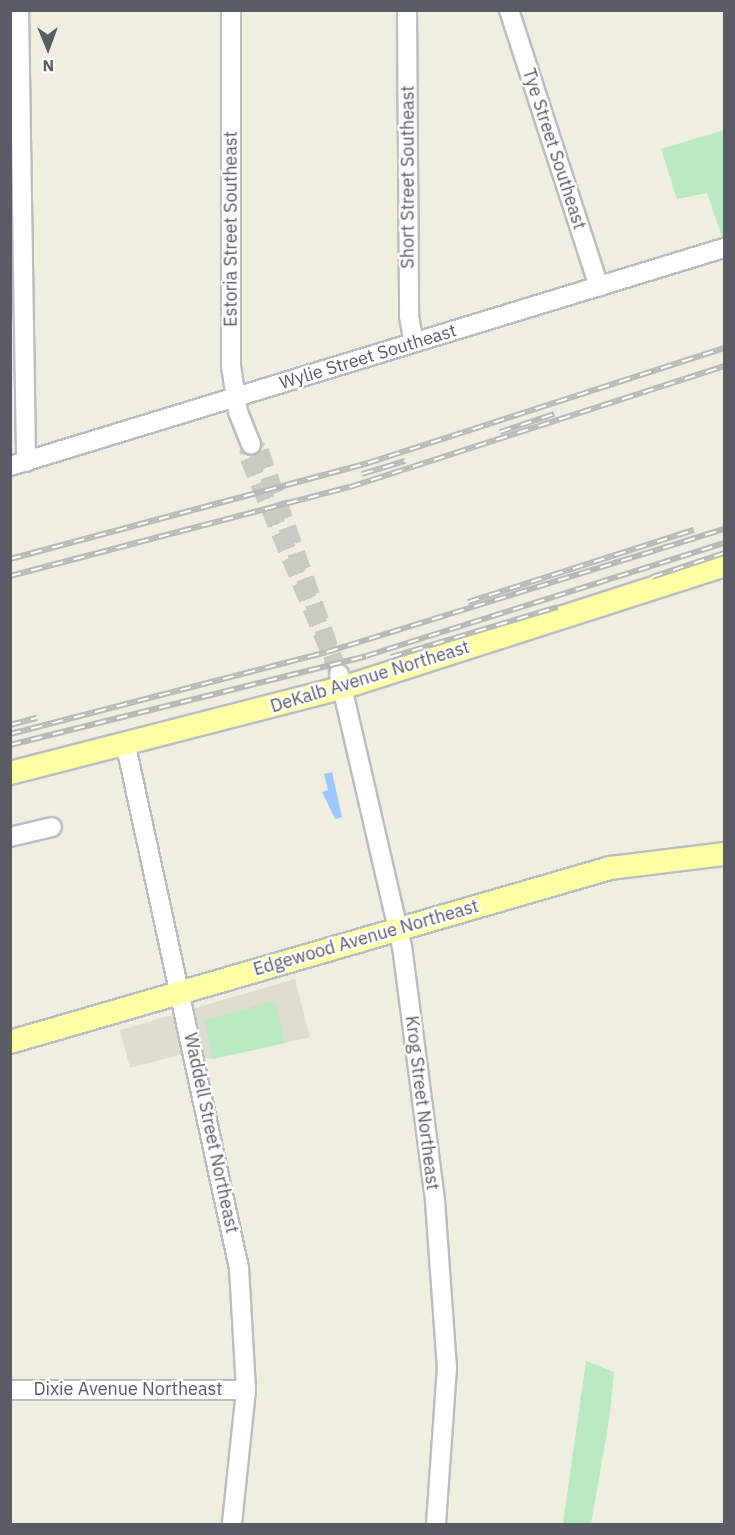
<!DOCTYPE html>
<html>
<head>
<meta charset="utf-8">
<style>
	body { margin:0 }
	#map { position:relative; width:735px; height:1535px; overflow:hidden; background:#eeeee1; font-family:"IBM Plex Sans",sans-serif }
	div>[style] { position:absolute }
	.education>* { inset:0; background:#deddd0 }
	.green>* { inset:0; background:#bae9c2 }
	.water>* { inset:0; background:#a0c6ff }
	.minor-tunnel>* { height:18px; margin-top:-9px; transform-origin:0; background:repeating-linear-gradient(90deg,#c9cac2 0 18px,transparent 0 27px) }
	.roads { filter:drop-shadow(2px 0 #bbbdc4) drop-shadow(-2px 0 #bbbdc4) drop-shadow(0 2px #bbbdc4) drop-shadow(0 -2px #bbbdc4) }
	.minor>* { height:18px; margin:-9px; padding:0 9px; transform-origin:9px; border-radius:9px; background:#fff }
	.major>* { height:22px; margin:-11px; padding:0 11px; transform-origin:11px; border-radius:11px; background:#ffffa5 }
	.rail>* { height:6px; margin-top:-3px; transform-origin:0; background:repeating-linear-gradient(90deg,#fff 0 11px,#b7b8b8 0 22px); box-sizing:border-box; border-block:2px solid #b7b8b8 }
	span { translate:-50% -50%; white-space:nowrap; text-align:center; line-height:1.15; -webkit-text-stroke:4.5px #fff; paint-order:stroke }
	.street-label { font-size:18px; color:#595c64 }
	.frame { position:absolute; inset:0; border:12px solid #595c64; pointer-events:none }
	.north { position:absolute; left:18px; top:18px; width:60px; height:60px; -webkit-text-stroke:4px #fff; paint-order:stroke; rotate:179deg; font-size:16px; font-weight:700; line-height:24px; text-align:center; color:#595c64 }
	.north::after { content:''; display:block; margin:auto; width:21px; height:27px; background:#595c64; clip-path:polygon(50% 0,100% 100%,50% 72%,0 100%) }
</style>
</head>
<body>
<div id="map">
	<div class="education">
		<div style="clip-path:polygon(295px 979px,310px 1037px,213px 1059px,183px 1054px,130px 1068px,120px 1030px)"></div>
	</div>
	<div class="green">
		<div style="clip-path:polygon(724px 130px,724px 236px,722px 237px,707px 193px,677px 199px,661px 149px)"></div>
		<div style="clip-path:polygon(275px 1001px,285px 1043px,213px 1059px,204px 1020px)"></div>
		<div style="clip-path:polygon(586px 1361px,614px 1372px,609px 1421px,591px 1524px,563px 1524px)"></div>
	</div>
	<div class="water">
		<div style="clip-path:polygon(332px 772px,342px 817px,335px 819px,322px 792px,328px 790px,324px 774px)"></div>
	</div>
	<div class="minor-tunnel">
		<div style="left:251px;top:445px;width:11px;rotate:34deg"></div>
		<div style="left:260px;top:451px;width:237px;rotate:70.5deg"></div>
		<div style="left:339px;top:674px;width:236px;rotate:-112.7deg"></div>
		<div style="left:248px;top:456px;width:11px;rotate:-75deg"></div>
	</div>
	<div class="roads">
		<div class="minor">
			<div style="left:19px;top:10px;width:452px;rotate:89.1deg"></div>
			<div style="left:231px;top:10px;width:356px;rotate:90deg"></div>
			<div style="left:231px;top:366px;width:47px;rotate:81.3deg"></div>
			<div style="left:238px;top:412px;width:35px;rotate:68deg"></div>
			<div style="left:407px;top:10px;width:306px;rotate:89.6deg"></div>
			<div style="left:409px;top:316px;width:27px;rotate:80deg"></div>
			<div style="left:509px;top:10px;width:291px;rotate:72deg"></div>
			<div style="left:10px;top:466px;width:747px;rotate:-16.98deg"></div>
			<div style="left:339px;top:674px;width:279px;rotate:77deg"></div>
			<div style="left:402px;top:946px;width:257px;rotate:82.6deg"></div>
			<div style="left:435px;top:1201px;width:166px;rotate:85.9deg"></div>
			<div style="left:447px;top:1367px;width:157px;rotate:94deg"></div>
			<div style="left:126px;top:746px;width:534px;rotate:77.79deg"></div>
			<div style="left:239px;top:1268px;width:122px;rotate:86.7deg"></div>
			<div style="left:246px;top:1390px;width:135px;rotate:96deg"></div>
			<div style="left:10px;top:837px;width:43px;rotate:-13.4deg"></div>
			<div style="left:10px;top:1390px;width:236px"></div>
		</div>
		<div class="major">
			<div style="left:10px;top:773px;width:346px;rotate:-14.4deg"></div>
			<div style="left:345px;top:687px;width:398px;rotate:-17.8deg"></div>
			<div style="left:10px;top:1042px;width:625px;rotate:-16.17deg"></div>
			<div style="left:610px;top:868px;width:115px;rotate:-7deg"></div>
		</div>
	</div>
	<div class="rail">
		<div style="left:500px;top:432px;width:57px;rotate:-18.4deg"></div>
		<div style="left:362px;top:474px;width:45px;rotate:-16.8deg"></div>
		<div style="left:10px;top:559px;width:371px;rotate:-15deg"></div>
		<div style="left:368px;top:463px;width:374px;rotate:-17.9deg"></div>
		<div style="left:10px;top:576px;width:351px;rotate:-14.7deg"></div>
		<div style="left:350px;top:487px;width:393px;rotate:-17.9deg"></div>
		<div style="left:652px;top:577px;width:76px;rotate:-18.4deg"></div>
		<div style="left:468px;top:602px;width:237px;rotate:-17.7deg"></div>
		<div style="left:391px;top:657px;width:174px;rotate:-16.7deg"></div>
		<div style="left:10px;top:725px;width:28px;rotate:-15deg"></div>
		<div style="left:10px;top:734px;width:327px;rotate:-14.5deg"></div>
		<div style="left:327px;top:652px;width:416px;rotate:-17.2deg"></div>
		<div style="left:10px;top:745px;width:367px;rotate:-14deg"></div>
		<div style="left:366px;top:656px;width:375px;rotate:-17.5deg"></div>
	</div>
	<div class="street-label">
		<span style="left:554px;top:149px;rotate:72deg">Tye Street Southeast</span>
		<span style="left:408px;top:177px;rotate:-90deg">Short Street Southeast</span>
		<span style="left:231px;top:229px;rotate:-90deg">Estoria Street Southeast</span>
		<span style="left:368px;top:357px;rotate:-17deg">Wylie Street Southeast</span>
		<span style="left:370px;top:677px;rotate:-17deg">DeKalb Avenue Northeast</span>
		<span style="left:366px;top:938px;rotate:-16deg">Edgewood Avenue Northeast</span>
		<span style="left:422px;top:1103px;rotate:83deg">Krog Street Northeast</span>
		<span style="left:211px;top:1133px;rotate:78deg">Waddell Street Northeast</span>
		<span style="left:128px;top:1389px">Dixie Avenue Northeast</span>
	</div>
	<div class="frame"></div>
	<div class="north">N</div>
</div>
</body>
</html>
